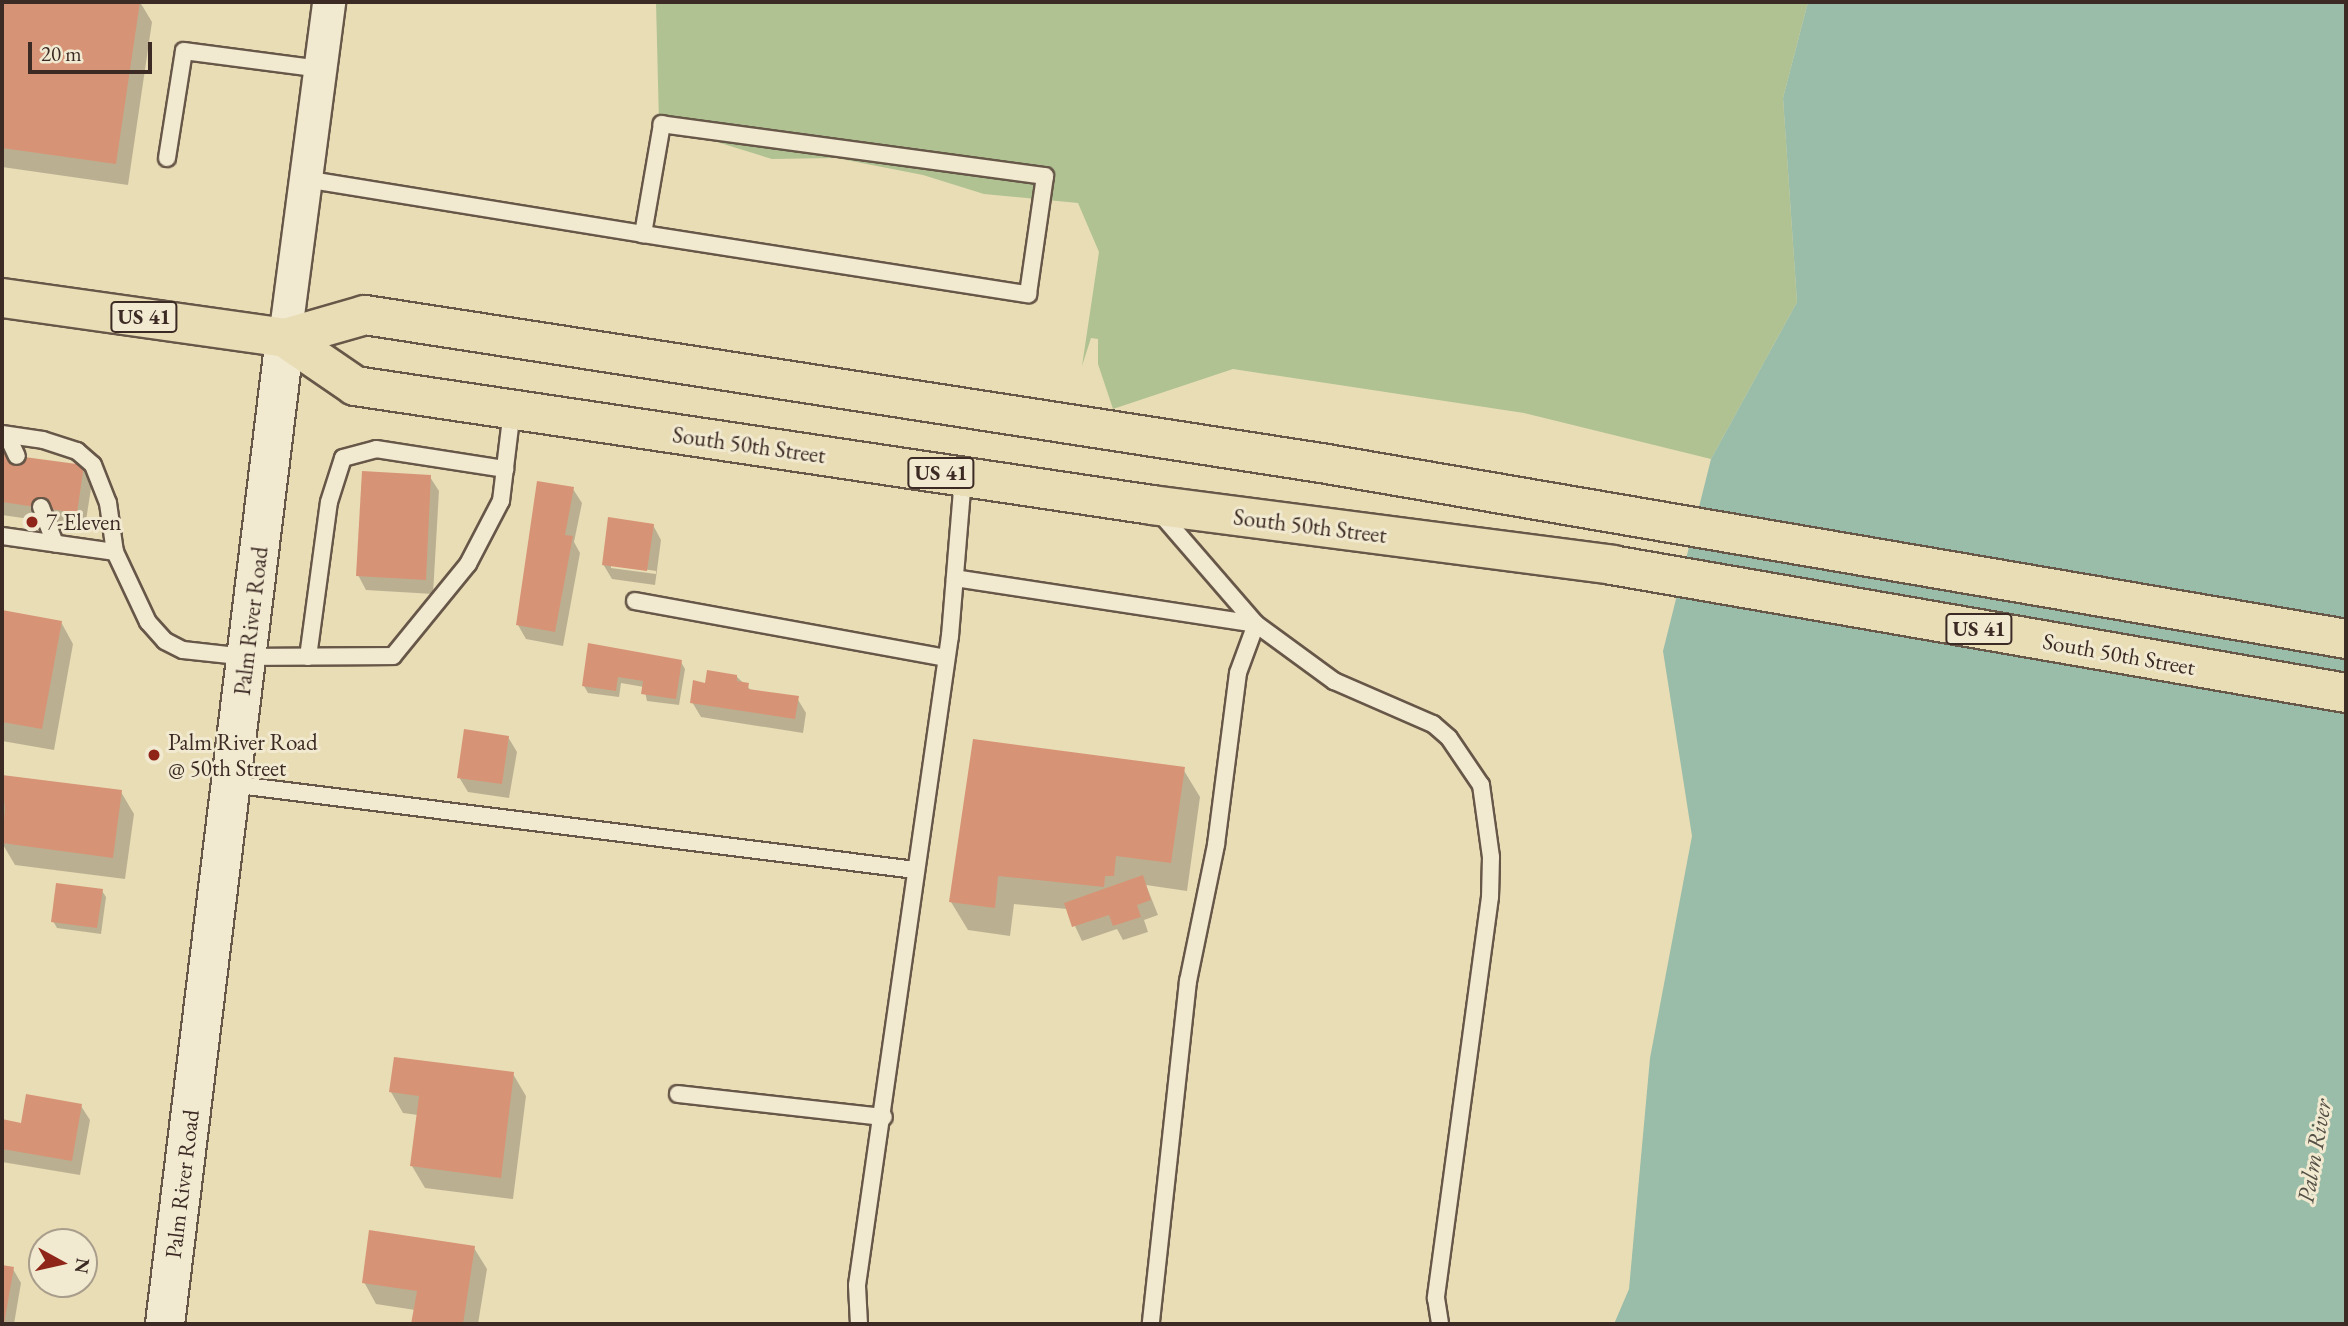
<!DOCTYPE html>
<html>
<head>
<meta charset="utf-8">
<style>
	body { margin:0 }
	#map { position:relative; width:2348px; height:1326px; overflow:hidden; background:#e9ddb6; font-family:"EB Garamond",serif }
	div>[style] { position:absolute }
	.green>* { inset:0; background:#b0c292 }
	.water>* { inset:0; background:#99bda8 }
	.shadow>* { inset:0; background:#0003 }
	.building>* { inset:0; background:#d79376 }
	.roads { filter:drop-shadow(2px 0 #675748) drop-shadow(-2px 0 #675748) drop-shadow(0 2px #675748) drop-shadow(0 -2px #675748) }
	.service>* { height:16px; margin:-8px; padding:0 8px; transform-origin:8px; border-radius:8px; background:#f1e9d0 }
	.minor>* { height:32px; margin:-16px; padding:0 16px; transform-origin:16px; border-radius:16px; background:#f1e9d0 }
	.tertiary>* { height:38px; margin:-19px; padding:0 19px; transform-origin:19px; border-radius:19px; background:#f1e9d0 }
	.primary>* { height:38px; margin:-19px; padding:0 19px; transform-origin:19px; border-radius:19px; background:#e9ddb6 }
	.dots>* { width:19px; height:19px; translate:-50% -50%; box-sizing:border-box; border:4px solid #f1e9d0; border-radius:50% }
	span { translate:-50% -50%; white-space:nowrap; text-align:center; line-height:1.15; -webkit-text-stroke:6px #f1e9d0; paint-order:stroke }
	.shield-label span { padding:2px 5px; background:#f1e9d0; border:2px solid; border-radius:5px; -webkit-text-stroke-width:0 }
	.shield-label { font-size:21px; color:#3c2a24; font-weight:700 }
	.street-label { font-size:23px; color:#3c2a24 }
	.poi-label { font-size:23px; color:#3c2a24 }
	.left { translate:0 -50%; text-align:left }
	.water-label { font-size:24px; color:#534f45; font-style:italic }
	.frame { position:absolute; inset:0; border:4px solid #3c2a24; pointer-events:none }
	.north { position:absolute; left:28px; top:1228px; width:70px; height:70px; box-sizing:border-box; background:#f1e9d0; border:2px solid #a99d8b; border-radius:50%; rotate:98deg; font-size:19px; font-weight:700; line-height:28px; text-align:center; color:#3c2a24 }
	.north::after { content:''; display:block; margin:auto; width:24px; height:32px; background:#8f2418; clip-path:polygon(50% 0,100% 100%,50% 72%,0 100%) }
	.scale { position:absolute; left:28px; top:42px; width:124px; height:32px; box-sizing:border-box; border:4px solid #3c2a24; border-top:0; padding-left:9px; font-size:21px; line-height:24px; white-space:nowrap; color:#3c2a24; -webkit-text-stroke:5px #f1e9d0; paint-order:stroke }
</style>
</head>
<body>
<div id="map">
	<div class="green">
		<div style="clip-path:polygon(656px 2px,1808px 2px,1783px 98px,1797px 302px,1711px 459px,1524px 413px,1233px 369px,1113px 409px,1098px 364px,1098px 339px,1091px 338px,1082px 366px,1099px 252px,1078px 203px,984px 194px,923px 175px,836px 158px,772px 159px,659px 124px)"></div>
	</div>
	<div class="water">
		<div style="clip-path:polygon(1808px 2px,2346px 2px,2346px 1324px,1614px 1324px,1629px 1289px,1650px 1058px,1692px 836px,1663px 651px,1711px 459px,1797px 302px,1783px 98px)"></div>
	</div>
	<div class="shadow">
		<div style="clip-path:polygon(4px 2px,140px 2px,152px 22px,128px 185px,2px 167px)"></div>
		<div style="clip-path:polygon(2px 455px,83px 467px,92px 482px,85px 527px,2px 515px)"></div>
		<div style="clip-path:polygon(430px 477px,439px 491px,433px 594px,366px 590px,358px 575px)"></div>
		<div style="clip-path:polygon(573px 489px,582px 503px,574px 542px,580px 553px,563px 646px,526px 639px,518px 625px)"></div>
		<div style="clip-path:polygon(evenodd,653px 525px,661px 540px,655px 585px,612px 579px,603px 564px,653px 525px,611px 564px,656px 571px,656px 574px,611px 568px,611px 564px)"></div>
		<div style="clip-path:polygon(2px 611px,61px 622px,73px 644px,54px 750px,2px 741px)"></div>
		<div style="clip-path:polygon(590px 645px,681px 662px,685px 669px,679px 705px,647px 701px,644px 687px,621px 683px,619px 697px,588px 693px,584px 686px)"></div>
		<div style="clip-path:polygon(736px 676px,752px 691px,797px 698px,806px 713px,803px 733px,701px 717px,692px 702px,706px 685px)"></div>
		<div style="clip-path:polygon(508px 737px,517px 752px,509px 798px,468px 792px,459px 777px)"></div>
		<div style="clip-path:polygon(1183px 769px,1200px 797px,1187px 891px,1146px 885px,1158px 915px,1144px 920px,1148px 932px,1123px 940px,1117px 929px,1082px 941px,1067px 909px,1014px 904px,1010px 936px,968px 930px,951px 902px)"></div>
		<div style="clip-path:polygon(2px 777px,121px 792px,134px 814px,125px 879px,15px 865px,2px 843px)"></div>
		<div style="clip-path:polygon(102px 891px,106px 897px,101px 934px,57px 928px,53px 921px)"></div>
		<div style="clip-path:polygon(513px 1074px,526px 1096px,513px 1199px,425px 1188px,412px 1166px,418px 1115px,403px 1113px,391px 1092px)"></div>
		<div style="clip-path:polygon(81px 1106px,90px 1120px,80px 1175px,2px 1162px,2px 1121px,23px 1125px)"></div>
		<div style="clip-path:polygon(474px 1248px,487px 1269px,478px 1324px,413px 1324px,415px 1310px,376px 1304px,364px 1282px)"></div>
		<div style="clip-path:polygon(2px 1267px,13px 1269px,21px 1283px,14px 1324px,2px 1324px)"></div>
	</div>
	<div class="building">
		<div style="clip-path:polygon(2px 2px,140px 2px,116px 164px,2px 148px)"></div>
		<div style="clip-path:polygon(2px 454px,84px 465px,77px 513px,2px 502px)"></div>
		<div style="clip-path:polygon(362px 471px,431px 475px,426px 580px,356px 576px)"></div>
		<div style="clip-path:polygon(537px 481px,574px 487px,565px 535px,573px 536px,555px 632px,516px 625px)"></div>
		<div style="clip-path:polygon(608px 517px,654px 524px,647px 571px,602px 565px)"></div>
		<div style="clip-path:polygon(2px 610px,62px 621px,42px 729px,2px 722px)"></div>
		<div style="clip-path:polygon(588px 643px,682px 660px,676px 699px,641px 694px,643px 681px,618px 677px,616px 691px,582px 686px)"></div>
		<div style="clip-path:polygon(707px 670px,737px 675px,737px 681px,749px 683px,748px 689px,799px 696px,795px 719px,690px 703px,693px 680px,705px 683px)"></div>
		<div style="clip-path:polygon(464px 729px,509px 736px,502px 784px,457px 778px)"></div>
		<div style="clip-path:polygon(973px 739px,1185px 767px,1171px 863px,1116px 856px,1114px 876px,1105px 876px,1104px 887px,998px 876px,995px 908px,949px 902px)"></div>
		<div style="clip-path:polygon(2px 775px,122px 790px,113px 858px,2px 843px,5px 809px)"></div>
		<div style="clip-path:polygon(1143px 875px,1151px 900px,1137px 905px,1141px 917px,1113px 926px,1109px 915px,1072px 927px,1064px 903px)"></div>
		<div style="clip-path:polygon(56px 883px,103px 889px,97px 928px,51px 922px)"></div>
		<div style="clip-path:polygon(394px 1057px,514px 1072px,501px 1178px,410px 1166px,419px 1096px,389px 1092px)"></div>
		<div style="clip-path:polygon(26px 1094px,82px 1104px,72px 1161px,2px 1149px,2px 1119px,21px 1123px)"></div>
		<div style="clip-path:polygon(369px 1230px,475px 1246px,463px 1324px,411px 1324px,417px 1291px,362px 1283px)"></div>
		<div style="clip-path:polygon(2px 1265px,14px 1267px,4px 1324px,2px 1324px)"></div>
	</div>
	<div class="roads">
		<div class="service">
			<div style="left:167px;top:158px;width:108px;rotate:-81deg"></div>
			<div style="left:184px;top:51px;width:137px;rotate:7.5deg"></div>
			<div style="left:304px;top:179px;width:343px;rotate:9.2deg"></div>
			<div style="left:643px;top:234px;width:390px;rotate:8.9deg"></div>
			<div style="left:1028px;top:294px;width:119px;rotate:-81.8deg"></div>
			<div style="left:1045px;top:176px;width:387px;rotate:-172.3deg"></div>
			<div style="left:662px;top:124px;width:112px;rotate:99.8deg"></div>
			<div style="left:2px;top:434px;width:41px;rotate:8.3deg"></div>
			<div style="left:43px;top:440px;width:36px;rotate:18deg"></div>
			<div style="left:77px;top:451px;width:21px;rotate:41deg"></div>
			<div style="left:93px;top:465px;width:41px;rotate:68.5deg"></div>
			<div style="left:108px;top:503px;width:49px;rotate:81.9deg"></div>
			<div style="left:115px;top:552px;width:77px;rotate:64.8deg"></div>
			<div style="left:148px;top:622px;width:25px;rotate:48deg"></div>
			<div style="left:165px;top:641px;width:20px;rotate:27deg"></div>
			<div style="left:183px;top:650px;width:63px;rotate:6.3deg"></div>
			<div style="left:246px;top:657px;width:147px;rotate:-0.4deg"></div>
			<div style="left:393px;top:656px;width:119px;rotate:-50.8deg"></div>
			<div style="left:468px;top:564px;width:71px;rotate:-62.4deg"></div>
			<div style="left:501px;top:501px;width:92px;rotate:-83.1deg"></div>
			<div style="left:7px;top:435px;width:23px;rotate:65deg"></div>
			<div style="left:41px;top:507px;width:39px;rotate:69deg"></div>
			<div style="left:1159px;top:512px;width:148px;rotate:49.1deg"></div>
			<div style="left:1256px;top:624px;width:97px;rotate:36.2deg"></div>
			<div style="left:1334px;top:681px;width:108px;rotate:23.5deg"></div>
			<div style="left:1433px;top:724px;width:21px;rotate:41deg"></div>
			<div style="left:1449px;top:738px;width:57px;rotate:55.8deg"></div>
			<div style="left:1481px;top:785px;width:73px;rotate:82.1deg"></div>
			<div style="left:1491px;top:857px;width:40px;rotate:91.4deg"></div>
			<div style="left:1490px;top:897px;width:405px;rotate:97.7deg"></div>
			<div style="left:1436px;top:1298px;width:26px;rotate:81deg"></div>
			<div style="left:2px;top:536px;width:114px;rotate:8.1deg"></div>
			<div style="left:955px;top:578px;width:304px;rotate:8.7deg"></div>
			<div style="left:1256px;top:624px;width:52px;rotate:110.2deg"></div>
			<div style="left:1238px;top:673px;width:173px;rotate:97.3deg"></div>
			<div style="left:1216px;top:845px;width:139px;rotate:101.6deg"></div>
			<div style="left:1188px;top:981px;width:345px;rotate:96.2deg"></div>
			<div style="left:635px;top:601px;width:316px;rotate:10.4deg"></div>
			<div style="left:308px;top:657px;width:156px;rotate:-82.3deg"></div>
			<div style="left:329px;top:502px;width:46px;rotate:-72.3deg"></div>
			<div style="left:343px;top:458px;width:34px;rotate:-15deg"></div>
			<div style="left:376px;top:449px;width:131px;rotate:8.8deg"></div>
			<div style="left:231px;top:784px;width:690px;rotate:7.16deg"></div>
			<div style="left:678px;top:1094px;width:207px;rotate:6.4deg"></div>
			<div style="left:859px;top:1324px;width:39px;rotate:-93deg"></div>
			<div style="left:857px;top:1285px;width:656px;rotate:-81.85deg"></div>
			<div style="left:950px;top:636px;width:160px;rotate:-85.3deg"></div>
		</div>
		<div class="minor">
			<div style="left:285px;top:338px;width:339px;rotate:-82.5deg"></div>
		</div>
		<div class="tertiary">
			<div style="left:165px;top:1324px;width:993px;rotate:-83.06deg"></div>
		</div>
		<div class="primary">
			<div style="left:2px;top:298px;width:286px;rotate:8deg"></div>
			<div style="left:285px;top:338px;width:85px;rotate:34.4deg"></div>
			<div style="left:355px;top:386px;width:806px;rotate:8.49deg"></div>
			<div style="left:1152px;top:505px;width:464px;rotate:7.4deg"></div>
			<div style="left:1612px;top:565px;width:745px;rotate:9.89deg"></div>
			<div style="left:285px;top:338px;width:83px;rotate:-16deg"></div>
			<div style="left:365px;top:315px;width:973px;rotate:8.8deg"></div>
			<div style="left:1327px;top:464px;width:1034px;rotate:9.74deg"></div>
		</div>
	</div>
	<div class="dots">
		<div style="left:32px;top:522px;background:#8f2418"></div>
		<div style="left:154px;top:755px;background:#8f2418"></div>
	</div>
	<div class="shield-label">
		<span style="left:144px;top:317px">US 41</span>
		<span style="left:941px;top:473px">US 41</span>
		<span style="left:1979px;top:629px">US 41</span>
	</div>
	<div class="street-label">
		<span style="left:749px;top:445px;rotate:8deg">South 50th Street</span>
		<span style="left:1310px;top:526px;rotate:7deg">South 50th Street</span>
		<span style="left:251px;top:621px;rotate:-83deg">Palm River Road</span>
		<span style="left:2119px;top:654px;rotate:10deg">South 50th Street</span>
		<span style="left:182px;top:1184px;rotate:-83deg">Palm River Road</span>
	</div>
	<div class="poi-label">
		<span class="left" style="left:46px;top:522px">7-Eleven</span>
		<span class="left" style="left:168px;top:755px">Palm River Road<br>@ 50th Street</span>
	</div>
	<div class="water-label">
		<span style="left:2314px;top:1151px;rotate:-80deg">Palm River</span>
	</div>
	<div class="frame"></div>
	<div class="north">N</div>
	<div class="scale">20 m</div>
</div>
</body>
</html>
